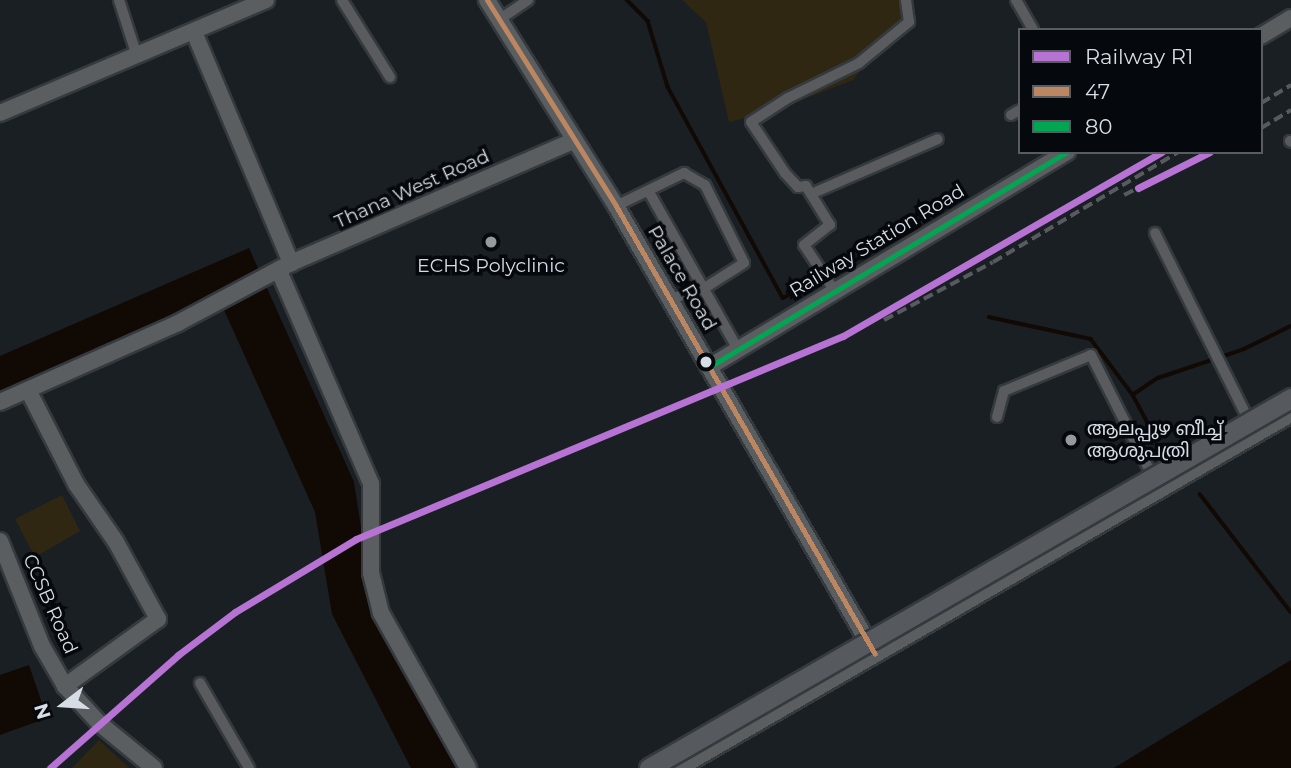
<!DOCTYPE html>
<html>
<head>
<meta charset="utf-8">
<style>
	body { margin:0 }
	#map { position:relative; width:1291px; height:768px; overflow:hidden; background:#1a1f24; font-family:Montserrat,"Noto Sans Malayalam",sans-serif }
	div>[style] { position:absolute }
	.green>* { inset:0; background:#302713 }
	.water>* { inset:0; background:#110903 }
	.stream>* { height:3.5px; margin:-1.75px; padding:0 1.75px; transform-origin:1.75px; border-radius:1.75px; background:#110903 }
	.roads { filter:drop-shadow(2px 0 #353a3e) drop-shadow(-2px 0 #353a3e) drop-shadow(0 2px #353a3e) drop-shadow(0 -2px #353a3e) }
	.street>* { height:10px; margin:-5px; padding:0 5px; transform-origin:5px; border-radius:5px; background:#595b5e }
	.secondary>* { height:16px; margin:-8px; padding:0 8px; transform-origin:8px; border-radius:8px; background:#5b5e61 }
	.rail>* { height:3.5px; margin-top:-1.75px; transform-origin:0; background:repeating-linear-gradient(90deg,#575a5e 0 10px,transparent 0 15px) }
	.bridges { filter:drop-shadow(2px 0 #353a3e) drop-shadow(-2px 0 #353a3e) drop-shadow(0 2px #353a3e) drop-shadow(0 -2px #353a3e) }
	.highway-bridge>* { height:19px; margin:-9.5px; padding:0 9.5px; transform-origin:9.5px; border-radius:9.5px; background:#565a5e }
	.bus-1>* { height:5px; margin:-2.5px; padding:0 2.5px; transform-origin:2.5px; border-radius:2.5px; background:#bb8660 }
	.bus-2>* { height:5px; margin:-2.5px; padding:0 2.5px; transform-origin:2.5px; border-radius:2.5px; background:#00a651 }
	.rail-1>* { height:7px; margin:-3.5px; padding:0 3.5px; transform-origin:3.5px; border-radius:3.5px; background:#b673d3 }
	.dots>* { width:19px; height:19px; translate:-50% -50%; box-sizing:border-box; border:4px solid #05080c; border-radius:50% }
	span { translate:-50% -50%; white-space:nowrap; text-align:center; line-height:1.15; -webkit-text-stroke:7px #05080c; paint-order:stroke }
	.street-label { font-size:19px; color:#d7dde4 }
	.poi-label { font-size:19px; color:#d7dde4 }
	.left { translate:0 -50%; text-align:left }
	.legend { position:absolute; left:1018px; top:28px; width:245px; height:126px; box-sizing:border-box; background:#05080c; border:2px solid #595d62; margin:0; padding:9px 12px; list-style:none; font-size:21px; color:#d7dde4 }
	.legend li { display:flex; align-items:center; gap:14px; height:35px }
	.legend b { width:35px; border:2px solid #595d62 }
	.north { position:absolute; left:28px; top:670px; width:70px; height:70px; -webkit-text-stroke:5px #05080c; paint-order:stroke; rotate:253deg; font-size:19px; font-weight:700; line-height:28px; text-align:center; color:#d7dde4 }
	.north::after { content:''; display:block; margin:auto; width:24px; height:32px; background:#d7dde4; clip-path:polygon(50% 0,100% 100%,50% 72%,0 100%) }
</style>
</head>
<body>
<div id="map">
	<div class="green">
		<div style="clip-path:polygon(682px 0,899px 0,908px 15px,853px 80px,773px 111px,729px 122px,706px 22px)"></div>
		<div style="clip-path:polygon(62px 495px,80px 531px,35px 557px,15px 519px)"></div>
		<div style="clip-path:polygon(99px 740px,129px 768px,72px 768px)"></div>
	</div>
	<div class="water">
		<div style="clip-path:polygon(249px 248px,354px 482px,374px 612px,457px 768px,411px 768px,332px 614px,315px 512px,224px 310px,215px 299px,0 398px,0 356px)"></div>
		<div style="clip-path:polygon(1291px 660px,1291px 768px,1114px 768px)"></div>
		<div style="clip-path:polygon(29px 665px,47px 718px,0 735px,0 675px)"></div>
	</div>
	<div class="stream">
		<div style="left:627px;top:0;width:30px;rotate:45deg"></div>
		<div style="left:648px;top:21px;width:69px;rotate:73.1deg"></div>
		<div style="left:668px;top:87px;width:240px;rotate:61.4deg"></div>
		<div style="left:783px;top:298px;width:153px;rotate:-27.7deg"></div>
		<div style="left:989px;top:317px;width:104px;rotate:12.2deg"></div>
		<div style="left:1091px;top:339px;width:70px;rotate:53.1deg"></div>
		<div style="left:1133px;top:395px;width:51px;rotate:61.9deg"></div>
		<div style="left:1134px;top:394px;width:29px;rotate:-34deg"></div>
		<div style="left:1158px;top:378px;width:91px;rotate:-18.6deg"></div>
		<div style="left:1244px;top:349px;width:52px;rotate:-26.1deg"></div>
		<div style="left:1200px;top:494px;width:149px;rotate:52.4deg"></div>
	</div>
	<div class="roads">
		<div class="street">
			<div style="left:119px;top:0;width:59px;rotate:72.2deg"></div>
			<div style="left:342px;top:0;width:91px;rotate:58.1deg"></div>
			<div style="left:1016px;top:0;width:34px;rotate:60deg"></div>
			<div style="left:500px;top:19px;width:34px;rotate:-34deg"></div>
			<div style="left:1011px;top:115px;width:10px;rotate:-29deg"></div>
			<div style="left:1290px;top:141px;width:1px;rotate:45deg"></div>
			<div style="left:649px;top:192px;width:180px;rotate:60.5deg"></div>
			<div style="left:811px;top:194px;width:138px;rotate:-23.4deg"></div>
			<div style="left:616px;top:206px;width:76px;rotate:-25.9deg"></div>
			<div style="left:684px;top:173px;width:24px;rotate:30deg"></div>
			<div style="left:705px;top:185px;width:87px;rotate:63.4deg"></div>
			<div style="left:744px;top:263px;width:49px;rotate:147.6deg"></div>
			<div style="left:703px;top:289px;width:34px;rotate:163deg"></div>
			<div style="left:1155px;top:233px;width:215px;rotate:63.4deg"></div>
			<div style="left:834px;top:290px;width:54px;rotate:-123.7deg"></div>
			<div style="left:804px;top:245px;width:33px;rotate:-38deg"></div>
			<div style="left:830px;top:225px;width:46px;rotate:-121.6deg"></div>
			<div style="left:806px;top:186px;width:8px;rotate:173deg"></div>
			<div style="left:798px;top:187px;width:19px;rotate:-133deg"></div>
			<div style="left:785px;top:173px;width:61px;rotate:-123.7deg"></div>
			<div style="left:751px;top:122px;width:44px;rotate:-33deg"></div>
			<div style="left:788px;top:98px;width:79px;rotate:-26.2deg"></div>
			<div style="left:859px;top:63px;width:65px;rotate:-39.4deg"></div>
			<div style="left:909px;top:22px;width:22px;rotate:-98deg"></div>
			<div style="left:997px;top:417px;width:27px;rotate:-75deg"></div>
			<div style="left:1004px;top:391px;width:94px;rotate:-22.5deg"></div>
			<div style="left:1091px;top:355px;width:139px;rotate:63.1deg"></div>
			<div style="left:200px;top:683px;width:98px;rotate:60deg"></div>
		</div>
		<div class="secondary">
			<div style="left:487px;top:0;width:243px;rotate:57.9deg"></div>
			<div style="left:616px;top:206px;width:517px;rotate:59.97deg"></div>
			<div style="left:194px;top:32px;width:251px;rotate:67.2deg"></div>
			<div style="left:1261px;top:36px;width:35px;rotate:-31deg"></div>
			<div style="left:0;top:113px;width:289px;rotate:-23deg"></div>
			<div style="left:279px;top:271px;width:232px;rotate:66.6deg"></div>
			<div style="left:371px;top:484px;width:89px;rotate:90deg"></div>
			<div style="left:371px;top:573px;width:41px;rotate:76deg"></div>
			<div style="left:381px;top:613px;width:178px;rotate:60.7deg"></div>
			<div style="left:709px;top:367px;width:418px;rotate:-31deg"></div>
			<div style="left:28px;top:390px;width:106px;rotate:62.9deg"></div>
			<div style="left:76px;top:484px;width:70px;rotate:55.4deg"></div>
			<div style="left:116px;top:542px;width:88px;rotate:61.4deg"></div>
			<div style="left:158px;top:619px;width:115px;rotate:144.2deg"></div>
			<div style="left:0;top:402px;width:195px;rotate:-23.9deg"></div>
			<div style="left:178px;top:323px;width:128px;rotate:-28deg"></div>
			<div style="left:291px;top:263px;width:309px;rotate:-23.4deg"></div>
			<div style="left:0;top:541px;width:113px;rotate:68.2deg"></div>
			<div style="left:42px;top:646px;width:46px;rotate:60.1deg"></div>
			<div style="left:65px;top:686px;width:50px;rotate:47.4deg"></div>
			<div style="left:99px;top:723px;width:71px;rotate:39.3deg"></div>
			<div style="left:679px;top:768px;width:707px;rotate:-30.05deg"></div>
		</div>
	</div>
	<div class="rail">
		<div style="left:1261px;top:103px;width:35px;rotate:-31deg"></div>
		<div style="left:1261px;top:128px;width:35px;rotate:-31deg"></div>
		<div style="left:1124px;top:195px;width:96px;rotate:-26.6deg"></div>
		<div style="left:884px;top:320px;width:123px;rotate:-28deg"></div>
		<div style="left:993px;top:262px;width:215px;rotate:-30.7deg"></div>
	</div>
	<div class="bridges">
		<div class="highway-bridge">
			<div style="left:649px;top:768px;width:741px;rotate:-29.96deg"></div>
		</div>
	</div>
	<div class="bus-1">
		<div style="left:487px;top:0;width:243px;rotate:57.9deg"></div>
		<div style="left:616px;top:206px;width:517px;rotate:59.97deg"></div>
	</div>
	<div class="bus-2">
		<div style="left:709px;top:367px;width:418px;rotate:-31deg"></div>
	</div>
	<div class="rail-1">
		<div style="left:1138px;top:188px;width:80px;rotate:-26.6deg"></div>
		<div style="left:50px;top:768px;width:171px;rotate:-41.4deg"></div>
		<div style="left:178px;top:655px;width:71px;rotate:-37deg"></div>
		<div style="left:235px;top:612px;width:141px;rotate:-31.1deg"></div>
		<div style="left:356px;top:539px;width:528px;rotate:-22.63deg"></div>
		<div style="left:843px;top:336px;width:368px;rotate:-30deg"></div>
	</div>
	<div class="dots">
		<div style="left:491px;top:242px;background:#959aa1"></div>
		<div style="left:706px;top:362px;background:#d7dde4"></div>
		<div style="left:1071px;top:440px;background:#959aa1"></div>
	</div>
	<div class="street-label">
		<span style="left:412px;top:189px;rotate:-24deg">Thana West Road</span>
		<span style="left:877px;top:241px;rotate:-31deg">Railway Station Road</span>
		<span style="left:682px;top:278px;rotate:60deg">Palace Road</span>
		<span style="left:50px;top:604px;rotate:66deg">CCSB Road</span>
	</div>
	<div class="poi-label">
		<span style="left:491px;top:266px">ECHS Polyclinic</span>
		<span class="left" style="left:1087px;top:440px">ആലപ്പുഴ ബീച്ച്<br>ആശുപത്രി</span>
	</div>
	<ul class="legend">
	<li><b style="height:9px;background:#b673d3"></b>Railway R1</li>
	<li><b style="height:9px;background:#bb8660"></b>47</li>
	<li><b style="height:9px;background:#00a651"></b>80</li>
	</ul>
	<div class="north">N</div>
</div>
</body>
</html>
